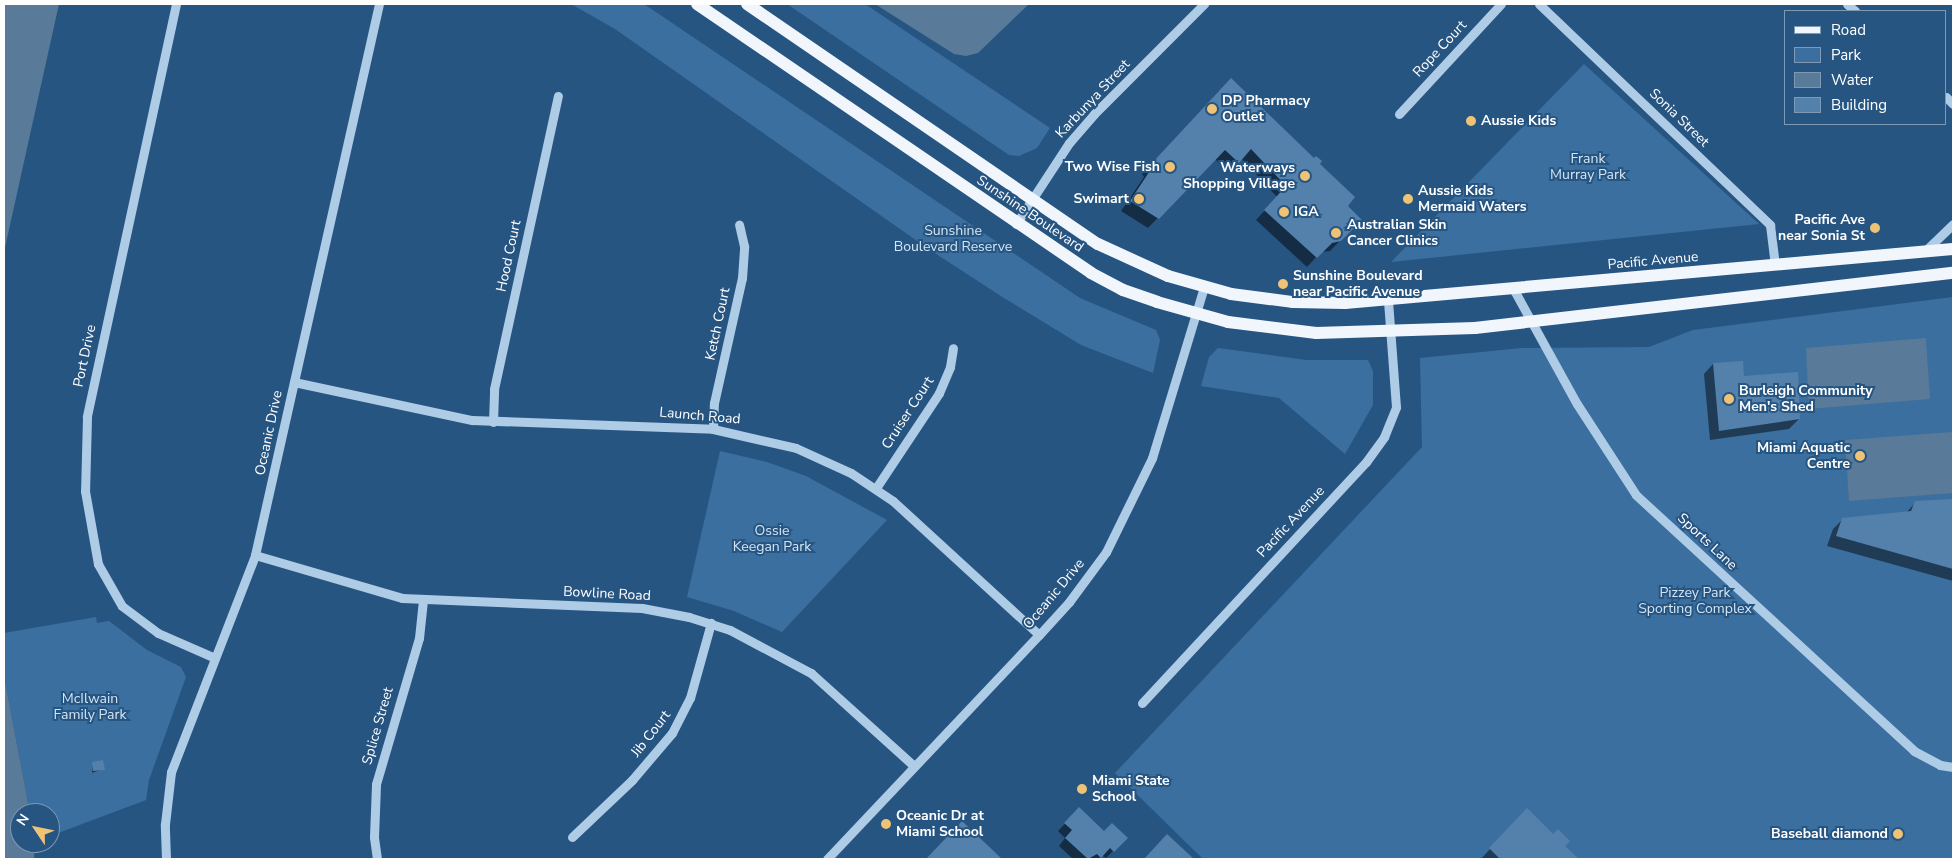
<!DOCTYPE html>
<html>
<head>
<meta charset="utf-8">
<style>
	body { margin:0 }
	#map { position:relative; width:1957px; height:863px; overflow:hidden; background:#275582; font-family:"Nunito Sans",sans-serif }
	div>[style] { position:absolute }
	.green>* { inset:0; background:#3b6f9f }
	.water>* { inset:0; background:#597a99 }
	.shadow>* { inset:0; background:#0007 }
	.building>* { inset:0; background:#5381ac }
	.minor>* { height:9px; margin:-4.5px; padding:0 4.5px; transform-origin:4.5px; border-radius:4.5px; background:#afcce7 }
	.major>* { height:12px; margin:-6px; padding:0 6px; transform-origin:6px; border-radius:6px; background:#f1f6fd }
	.dots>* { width:14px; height:14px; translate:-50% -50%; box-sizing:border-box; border:2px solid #275582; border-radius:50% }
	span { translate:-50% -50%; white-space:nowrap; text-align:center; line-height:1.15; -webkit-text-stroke:4px #275582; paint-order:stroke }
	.street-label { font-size:14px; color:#fff }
	.poi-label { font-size:14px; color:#fff; font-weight:700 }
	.left { translate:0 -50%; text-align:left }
	.right { translate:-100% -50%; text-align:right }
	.park-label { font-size:14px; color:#d3e5f5 }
	.frame { position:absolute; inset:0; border:5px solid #fff; pointer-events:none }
	.legend { position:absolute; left:1784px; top:10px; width:162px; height:115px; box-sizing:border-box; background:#275582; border:1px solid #7d99b4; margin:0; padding:6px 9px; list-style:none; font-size:15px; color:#fff }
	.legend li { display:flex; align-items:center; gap:10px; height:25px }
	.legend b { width:25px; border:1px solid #7d99b4 }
	.north { position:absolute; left:10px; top:803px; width:50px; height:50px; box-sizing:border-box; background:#275582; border:1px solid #7d99b4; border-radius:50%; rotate:304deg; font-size:14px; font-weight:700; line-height:20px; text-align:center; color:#fff }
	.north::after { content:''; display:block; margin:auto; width:18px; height:22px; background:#efc375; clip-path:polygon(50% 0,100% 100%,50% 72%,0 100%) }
</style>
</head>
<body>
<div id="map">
	<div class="green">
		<div style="clip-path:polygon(571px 4px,644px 4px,1080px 298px,1156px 330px,1160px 340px,1153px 373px,1081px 345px,1004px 298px,930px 250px,615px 29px)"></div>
		<div style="clip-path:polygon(787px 4px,865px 4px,1050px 128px,1037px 148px,1019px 156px,1009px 155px)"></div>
		<div style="clip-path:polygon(1584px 64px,1759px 224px,1391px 262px)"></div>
		<div style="clip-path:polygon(1953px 297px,1953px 859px,1203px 859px,1115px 773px,1422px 447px,1420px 358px,1522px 348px,1649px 347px,1693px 330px)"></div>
		<div style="clip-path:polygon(1218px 348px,1306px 360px,1368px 360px,1373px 371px,1373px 405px,1345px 454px,1279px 398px,1201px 386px,1209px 357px)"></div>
		<div style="clip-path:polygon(720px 451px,767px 462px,806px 476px,887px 520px,782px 632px,734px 611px,687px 597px)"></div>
		<div style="clip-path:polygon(96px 617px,97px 623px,109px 621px,147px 650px,181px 667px,186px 677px,149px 780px,146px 800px,50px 836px,50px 813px,30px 813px,4px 676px,4px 633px)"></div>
	</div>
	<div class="water">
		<div style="clip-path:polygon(4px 4px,59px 4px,4px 252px)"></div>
		<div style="clip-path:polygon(875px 4px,1029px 4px,978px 53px,966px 56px,954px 54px)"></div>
		<div style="clip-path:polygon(1926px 338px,1930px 399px,1809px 409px,1806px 348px)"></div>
		<div style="clip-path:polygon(1953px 432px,1953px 493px,1849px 501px,1845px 440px)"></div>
		<div style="clip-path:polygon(4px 676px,30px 813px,20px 813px,20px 843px,35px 843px,34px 859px,4px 859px)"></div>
	</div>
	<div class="shadow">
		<div style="clip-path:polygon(1221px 89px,1318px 164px,1346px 206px,1360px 220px,1330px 251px,1321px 252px,1307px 267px,1256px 220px,1277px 197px,1241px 158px,1228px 172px,1215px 159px,1148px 228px,1121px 211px,1144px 177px,1142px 174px)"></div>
		<div style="clip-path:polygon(1713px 364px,1743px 377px,1799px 419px,1789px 429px,1710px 440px,1704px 374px)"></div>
		<div style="clip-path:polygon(1953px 500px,1953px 581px,1827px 546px,1833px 529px,1843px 519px,1906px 513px,1915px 503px)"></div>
		<div style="clip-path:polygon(93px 763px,103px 769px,92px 773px)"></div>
		<div style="clip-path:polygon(1079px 809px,1104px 832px,1126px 838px,1106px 858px,1102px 855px,1098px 859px,1073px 859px,1059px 846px,1065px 838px,1058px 831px)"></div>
		<div style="clip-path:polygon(1517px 819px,1564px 846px,1577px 859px,1481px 859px)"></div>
		<div style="clip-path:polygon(962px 823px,1000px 859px,928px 859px)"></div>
	</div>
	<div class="building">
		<div style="clip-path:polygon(1231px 78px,1314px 158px,1316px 156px,1322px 161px,1320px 164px,1355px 197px,1348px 206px,1362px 220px,1341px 241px,1332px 243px,1317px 258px,1264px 210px,1286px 186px,1251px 149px,1239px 163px,1225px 150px,1159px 219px,1130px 201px,1153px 166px,1151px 164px)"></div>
		<div style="clip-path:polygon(1743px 361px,1744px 376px,1798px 372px,1800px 419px,1719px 431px,1713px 363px)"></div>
		<div style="clip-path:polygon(1953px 499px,1953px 569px,1836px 536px,1842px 518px,1911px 511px,1915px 501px)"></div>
		<div style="clip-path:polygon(103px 760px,105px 770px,93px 771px,92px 762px)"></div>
		<div style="clip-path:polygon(1079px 807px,1104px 831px,1112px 823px,1128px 838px,1114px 852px,1110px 848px,1101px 858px,1097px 854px,1088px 859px,1065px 838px,1072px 830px,1064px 823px)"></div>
		<div style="clip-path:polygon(1527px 808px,1553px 834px,1558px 829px,1570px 841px,1565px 846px,1579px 859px,1500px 859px,1489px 848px)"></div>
		<div style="clip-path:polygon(962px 821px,1002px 859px,926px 859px)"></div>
		<div style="clip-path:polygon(1167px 834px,1194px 859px,1144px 859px)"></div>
	</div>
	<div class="minor">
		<div style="left:176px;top:4px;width:422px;rotate:102.2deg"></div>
		<div style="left:87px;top:417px;width:74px;rotate:91.5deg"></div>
		<div style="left:85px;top:491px;width:74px;rotate:79.9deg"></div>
		<div style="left:98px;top:564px;width:48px;rotate:60.3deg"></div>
		<div style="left:122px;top:606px;width:45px;rotate:36.9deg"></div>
		<div style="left:158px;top:633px;width:62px;rotate:23.7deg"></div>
		<div style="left:1539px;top:4px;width:320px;rotate:43.7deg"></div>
		<div style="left:1770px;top:225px;width:40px;rotate:82.9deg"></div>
		<div style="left:1847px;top:4px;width:11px;rotate:41deg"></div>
		<div style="left:1946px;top:97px;width:10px;rotate:45deg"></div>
		<div style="left:1399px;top:114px;width:150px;rotate:-47.2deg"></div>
		<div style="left:1016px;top:224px;width:97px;rotate:-56.8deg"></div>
		<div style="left:1069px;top:143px;width:38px;rotate:-49deg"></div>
		<div style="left:1094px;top:114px;width:156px;rotate:-45deg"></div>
		<div style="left:1924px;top:252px;width:40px;rotate:-44deg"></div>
		<div style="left:1514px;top:290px;width:130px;rotate:61.1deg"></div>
		<div style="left:1577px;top:404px;width:108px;rotate:57deg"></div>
		<div style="left:1636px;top:495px;width:378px;rotate:42.6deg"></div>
		<div style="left:1914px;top:751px;width:30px;rotate:28deg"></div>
		<div style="left:1940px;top:765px;width:13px;rotate:9deg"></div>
		<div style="left:294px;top:382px;width:182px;rotate:12.1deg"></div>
		<div style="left:472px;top:420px;width:241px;rotate:2.1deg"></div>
		<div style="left:713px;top:429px;width:85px;rotate:12.9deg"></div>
		<div style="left:796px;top:448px;width:60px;rotate:24.4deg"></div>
		<div style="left:851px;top:473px;width:50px;rotate:33.7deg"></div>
		<div style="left:893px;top:501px;width:198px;rotate:42.5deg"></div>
		<div style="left:493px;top:422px;width:33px;rotate:-88deg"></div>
		<div style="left:494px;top:389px;width:300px;rotate:-77.7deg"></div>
		<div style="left:713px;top:429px;width:26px;rotate:-88deg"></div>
		<div style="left:714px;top:403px;width:128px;rotate:-77.4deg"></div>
		<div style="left:742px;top:278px;width:32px;rotate:-86deg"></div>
		<div style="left:744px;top:246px;width:22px;rotate:-103deg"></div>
		<div style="left:876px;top:488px;width:114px;rotate:-56.4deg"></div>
		<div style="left:939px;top:393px;width:28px;rotate:-67deg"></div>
		<div style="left:950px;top:367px;width:19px;rotate:-81deg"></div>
		<div style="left:255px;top:555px;width:153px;rotate:16.3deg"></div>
		<div style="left:402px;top:598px;width:240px;rotate:2.4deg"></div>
		<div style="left:642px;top:608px;width:48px;rotate:10.8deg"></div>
		<div style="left:689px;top:617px;width:43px;rotate:17.6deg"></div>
		<div style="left:730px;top:630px;width:92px;rotate:28deg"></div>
		<div style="left:811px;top:673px;width:139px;rotate:42.1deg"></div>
		<div style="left:1142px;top:703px;width:329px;rotate:-47.1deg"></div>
		<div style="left:1366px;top:462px;width:31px;rotate:-54deg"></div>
		<div style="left:1384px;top:437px;width:32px;rotate:-68deg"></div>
		<div style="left:1396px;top:407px;width:107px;rotate:-94.3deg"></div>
		<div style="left:572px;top:837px;width:83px;rotate:-43.5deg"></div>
		<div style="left:632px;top:780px;width:62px;rotate:-49.6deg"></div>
		<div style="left:672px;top:733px;width:39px;rotate:-63deg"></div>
		<div style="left:690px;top:698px;width:78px;rotate:-74.4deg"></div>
		<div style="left:166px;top:859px;width:35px;rotate:-92deg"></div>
		<div style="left:165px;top:824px;width:52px;rotate:-83.4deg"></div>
		<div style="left:171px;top:772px;width:233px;rotate:-68.8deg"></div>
		<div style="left:255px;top:555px;width:565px;rotate:-77.32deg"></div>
		<div style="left:377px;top:859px;width:22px;rotate:-98deg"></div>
		<div style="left:374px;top:837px;width:53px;rotate:-87.8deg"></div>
		<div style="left:376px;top:784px;width:152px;rotate:-73.6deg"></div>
		<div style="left:419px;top:638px;width:37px;rotate:-84deg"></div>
		<div style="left:827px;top:859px;width:308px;rotate:-46.6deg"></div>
		<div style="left:1039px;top:635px;width:45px;rotate:-47.7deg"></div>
		<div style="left:1069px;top:602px;width:62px;rotate:-53.5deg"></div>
		<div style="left:1106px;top:552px;width:105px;rotate:-63.9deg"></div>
		<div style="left:1152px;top:458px;width:179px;rotate:-73.1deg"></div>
	</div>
	<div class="major">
		<div style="left:697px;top:4px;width:477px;rotate:34.3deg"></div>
		<div style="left:1091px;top:273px;width:36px;rotate:28deg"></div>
		<div style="left:1123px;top:290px;width:36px;rotate:19deg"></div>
		<div style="left:1157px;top:302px;width:74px;rotate:15.7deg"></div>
		<div style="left:1228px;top:322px;width:89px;rotate:7.1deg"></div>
		<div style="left:1316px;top:333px;width:159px;rotate:-1.8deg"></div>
		<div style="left:1475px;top:328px;width:481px;rotate:-6.6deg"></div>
		<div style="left:747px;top:4px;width:425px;rotate:34.4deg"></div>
		<div style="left:1098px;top:244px;width:77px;rotate:24.6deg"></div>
		<div style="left:1168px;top:276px;width:66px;rotate:15.9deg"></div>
		<div style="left:1231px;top:294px;width:63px;rotate:7.4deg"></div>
		<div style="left:1293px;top:302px;width:52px;rotate:1.1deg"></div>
		<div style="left:1345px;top:303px;width:610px;rotate:-5.08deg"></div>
	</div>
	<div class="dots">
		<div style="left:1212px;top:109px;background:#efc375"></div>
		<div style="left:1471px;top:121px;background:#efc375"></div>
		<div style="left:1170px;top:167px;background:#efc375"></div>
		<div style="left:1305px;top:176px;background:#efc375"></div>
		<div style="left:1139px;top:199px;background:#efc375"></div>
		<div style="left:1408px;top:199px;background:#efc375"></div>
		<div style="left:1284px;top:212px;background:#efc375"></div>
		<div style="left:1875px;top:228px;background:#efc375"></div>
		<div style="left:1336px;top:233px;background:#efc375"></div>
		<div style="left:1283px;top:284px;background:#efc375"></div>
		<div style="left:1729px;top:399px;background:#efc375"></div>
		<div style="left:1860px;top:456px;background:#efc375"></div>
		<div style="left:1082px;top:789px;background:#efc375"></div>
		<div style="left:886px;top:824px;background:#efc375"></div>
		<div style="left:1898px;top:834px;background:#efc375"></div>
	</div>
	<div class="street-label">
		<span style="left:1440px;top:49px;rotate:-47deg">Rope Court</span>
		<span style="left:1093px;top:99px;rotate:-47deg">Karbunya Street</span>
		<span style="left:1679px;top:118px;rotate:44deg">Sonia Street</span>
		<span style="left:1030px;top:214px;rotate:34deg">Sunshine Boulevard</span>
		<span style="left:509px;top:256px;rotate:-78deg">Hood Court</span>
		<span style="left:1653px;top:261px;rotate:-5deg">Pacific Avenue</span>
		<span style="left:718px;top:324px;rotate:-78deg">Ketch Court</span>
		<span style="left:85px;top:356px;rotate:-78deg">Port Drive</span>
		<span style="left:908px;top:413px;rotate:-57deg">Cruiser Court</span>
		<span style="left:700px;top:416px;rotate:5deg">Launch Road</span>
		<span style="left:269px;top:433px;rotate:-78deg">Oceanic Drive</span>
		<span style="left:1291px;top:522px;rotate:-47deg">Pacific Avenue</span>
		<span style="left:1707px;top:542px;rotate:43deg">Sports Lane</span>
		<span style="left:607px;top:594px;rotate:3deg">Bowline Road</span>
		<span style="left:1054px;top:594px;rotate:-50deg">Oceanic Drive</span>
		<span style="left:378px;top:726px;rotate:-74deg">Splice Street</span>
		<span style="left:651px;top:734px;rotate:-52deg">Jib Court</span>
	</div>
	<div class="poi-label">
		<span class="left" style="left:1222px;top:109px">DP Pharmacy<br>Outlet</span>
		<span class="left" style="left:1481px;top:121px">Aussie Kids</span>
		<span class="right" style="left:1160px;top:167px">Two Wise Fish</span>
		<span class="right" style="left:1295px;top:176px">Waterways<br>Shopping Village</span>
		<span class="left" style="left:1418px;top:199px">Aussie Kids<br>Mermaid Waters</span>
		<span class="right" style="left:1129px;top:199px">Swimart</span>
		<span class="left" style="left:1294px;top:212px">IGA</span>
		<span class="right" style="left:1865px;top:228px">Pacific Ave<br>near Sonia St</span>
		<span class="left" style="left:1347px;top:233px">Australian Skin<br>Cancer Clinics</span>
		<span class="left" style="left:1293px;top:284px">Sunshine Boulevard<br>near Pacific Avenue</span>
		<span class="left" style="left:1739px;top:399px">Burleigh Community<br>Men's Shed</span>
		<span class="right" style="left:1850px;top:456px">Miami Aquatic<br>Centre</span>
		<span class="left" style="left:1092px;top:789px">Miami State<br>School</span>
		<span class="left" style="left:896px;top:824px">Oceanic Dr at<br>Miami School</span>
		<span class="right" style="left:1888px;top:834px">Baseball diamond</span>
	</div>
	<div class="park-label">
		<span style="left:1588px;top:167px">Frank<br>Murray Park</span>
		<span style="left:953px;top:239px">Sunshine<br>Boulevard Reserve</span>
		<span style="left:772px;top:539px">Ossie<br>Keegan Park</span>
		<span style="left:1695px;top:601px">Pizzey Park<br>Sporting Complex</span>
		<span style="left:90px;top:707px">McIlwain<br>Family Park</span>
	</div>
	<div class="frame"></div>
	<ul class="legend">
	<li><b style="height:6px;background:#f1f6fd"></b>Road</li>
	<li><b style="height:14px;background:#3b6f9f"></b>Park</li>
	<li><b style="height:14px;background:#597a99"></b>Water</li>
	<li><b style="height:14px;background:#5381ac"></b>Building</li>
	</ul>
	<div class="north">N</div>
</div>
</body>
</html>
